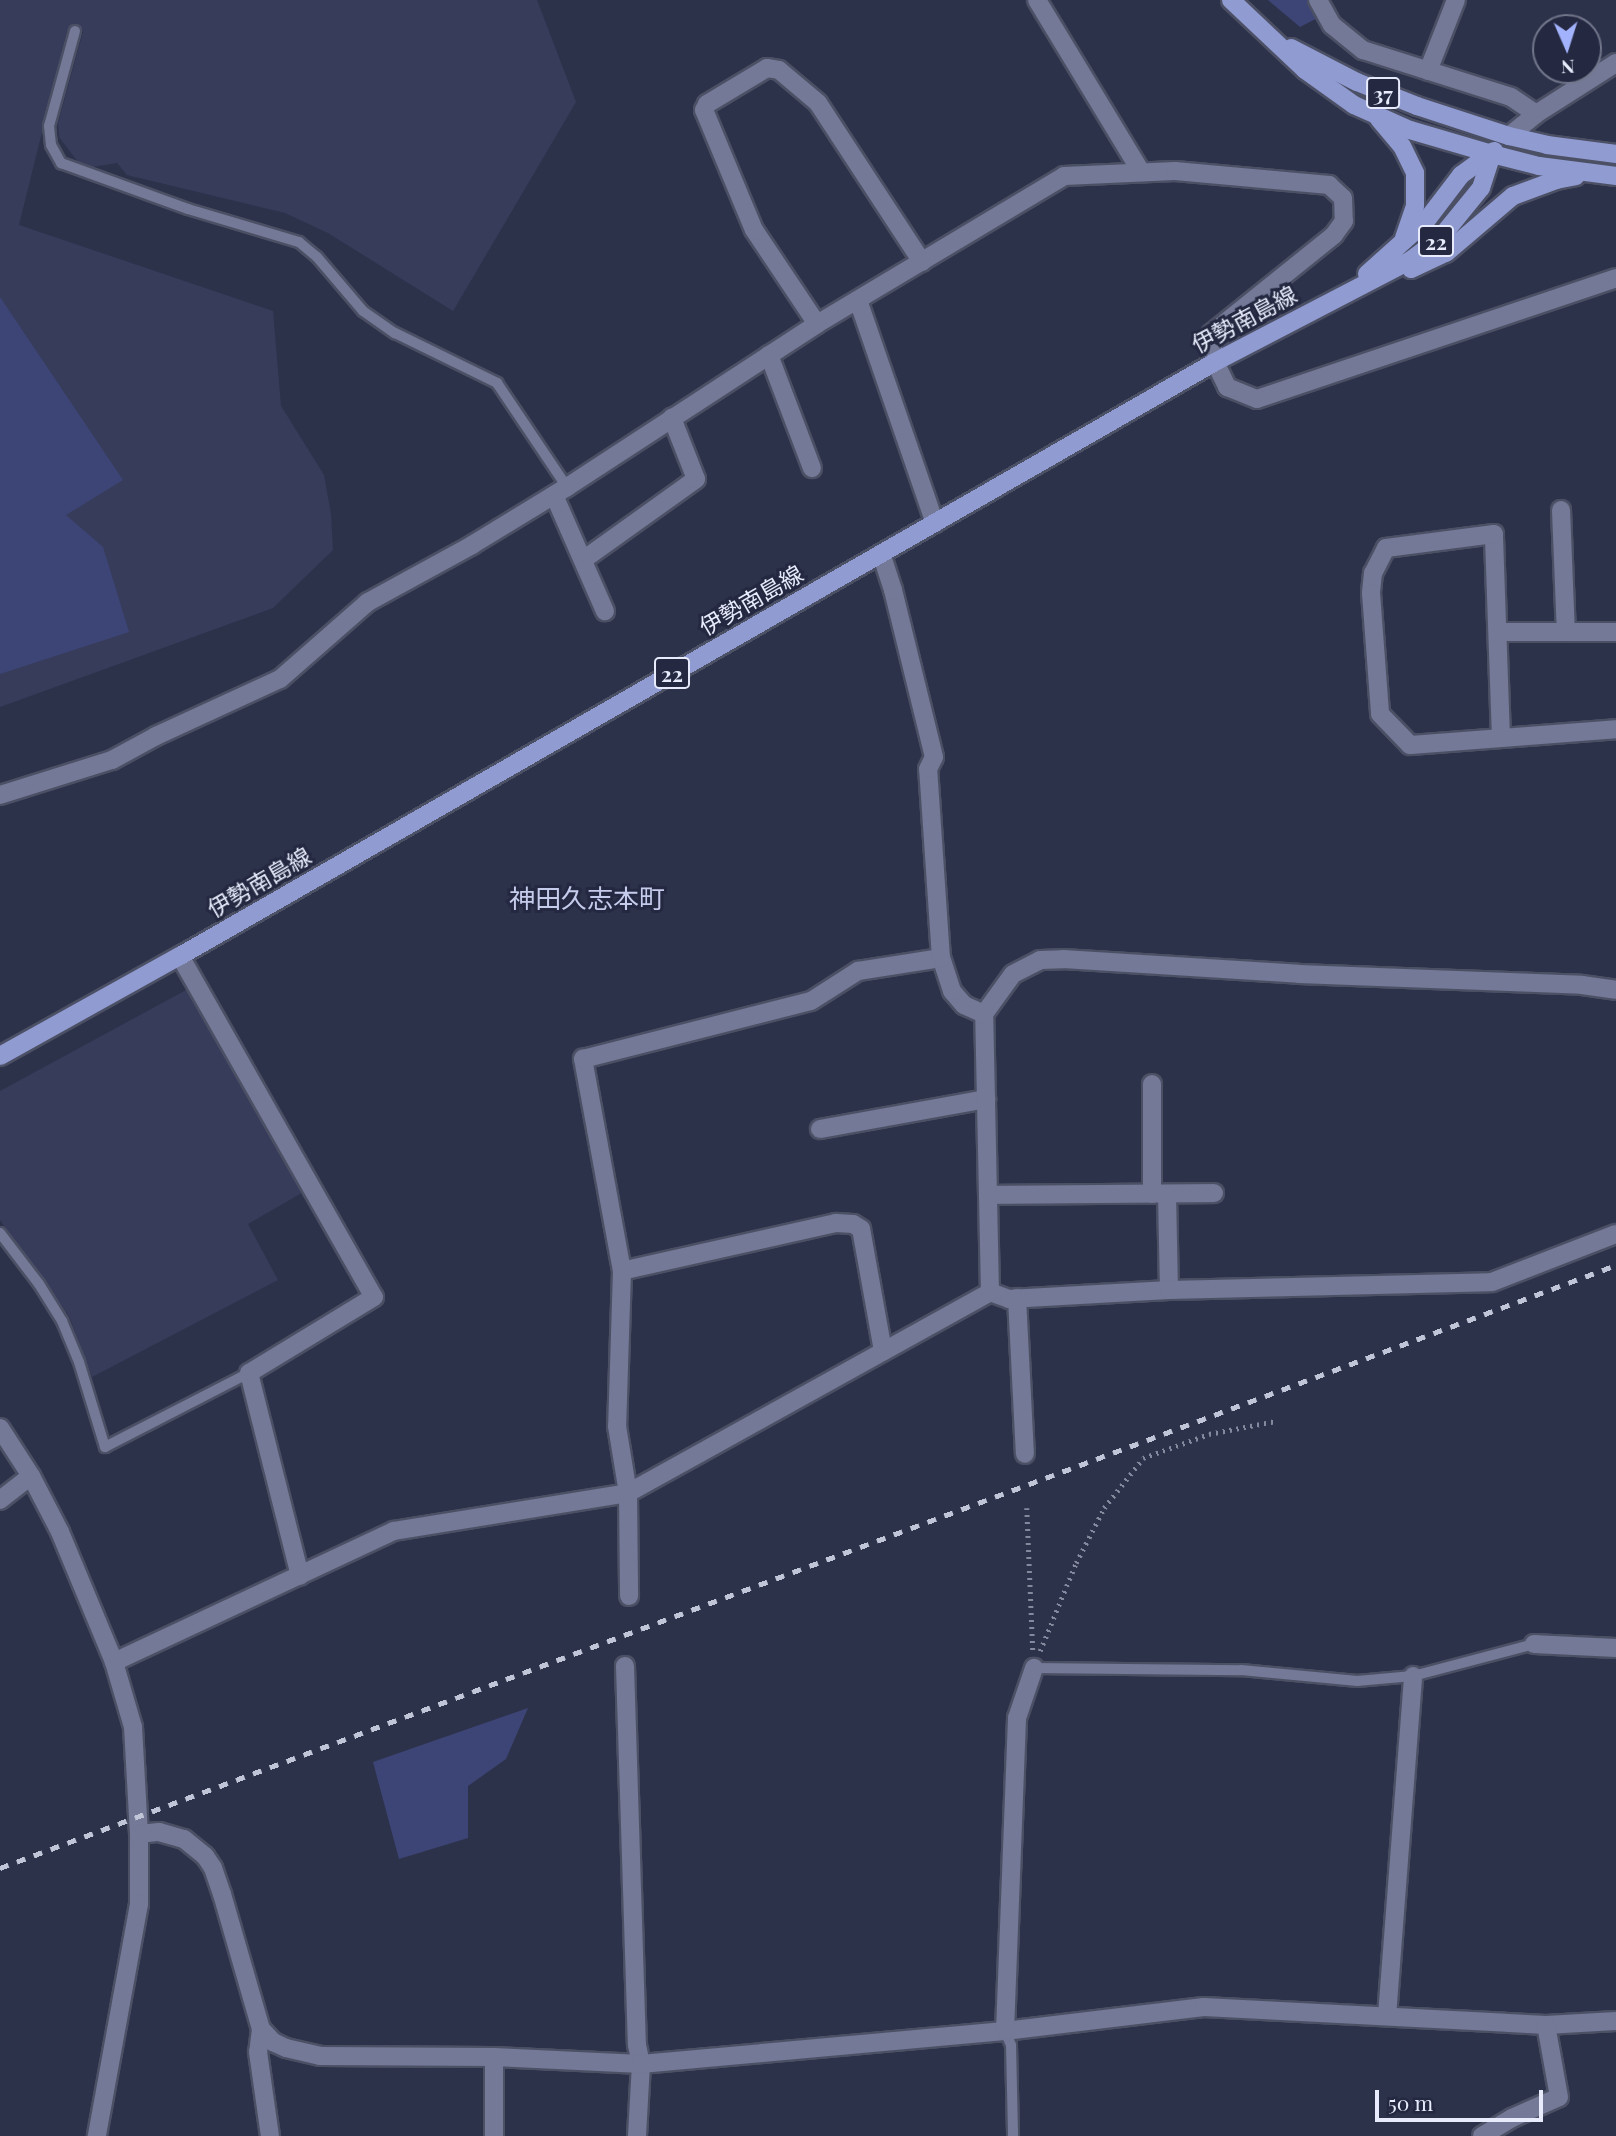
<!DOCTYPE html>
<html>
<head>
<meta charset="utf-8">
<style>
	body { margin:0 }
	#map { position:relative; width:1616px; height:2136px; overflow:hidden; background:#2d324b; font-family:"Playfair Display","Noto Sans JP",serif }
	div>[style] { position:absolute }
	.built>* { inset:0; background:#363c5a }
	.green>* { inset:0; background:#3d4576 }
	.path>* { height:4.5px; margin-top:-2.25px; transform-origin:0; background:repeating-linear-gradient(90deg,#84899e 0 2px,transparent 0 7px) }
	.roads { filter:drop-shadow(2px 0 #4c5065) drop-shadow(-2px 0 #4c5065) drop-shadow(0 2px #4c5065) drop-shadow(0 -2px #4c5065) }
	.service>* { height:10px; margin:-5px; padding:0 5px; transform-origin:5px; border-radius:5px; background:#737996 }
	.minor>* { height:18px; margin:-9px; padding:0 9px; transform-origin:9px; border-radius:9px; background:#737996 }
	.primary>* { height:18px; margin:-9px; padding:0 9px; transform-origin:9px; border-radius:9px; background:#909bd2 }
	.rail>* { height:5px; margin-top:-2.5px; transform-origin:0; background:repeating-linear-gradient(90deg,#c0c5d7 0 9px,transparent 0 18px) }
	span { translate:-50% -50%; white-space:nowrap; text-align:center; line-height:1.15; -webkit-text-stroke:6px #242840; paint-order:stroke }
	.shield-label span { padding:2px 5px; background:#242840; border:2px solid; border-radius:5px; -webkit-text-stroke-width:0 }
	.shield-label { font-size:21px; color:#e7ebfb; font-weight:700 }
	.street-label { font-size:23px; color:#e7ebfb }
	.quarter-label { font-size:26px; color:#c4cbeb }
	.north { position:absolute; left:1532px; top:14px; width:70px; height:70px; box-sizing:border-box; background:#242840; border:2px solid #72768b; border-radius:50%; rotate:177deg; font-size:19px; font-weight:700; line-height:28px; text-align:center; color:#e7ebfb }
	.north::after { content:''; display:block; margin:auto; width:24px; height:32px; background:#a3b2fc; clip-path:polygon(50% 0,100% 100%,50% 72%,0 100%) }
	.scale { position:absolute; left:1375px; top:2090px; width:168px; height:32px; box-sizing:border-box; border:4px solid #e7ebfb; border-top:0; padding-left:9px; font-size:21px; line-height:24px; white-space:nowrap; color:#e7ebfb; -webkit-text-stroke:5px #242840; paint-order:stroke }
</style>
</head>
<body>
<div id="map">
	<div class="built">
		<div style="clip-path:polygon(0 0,537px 0,576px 102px,453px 311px,328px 233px,285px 213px,127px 175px,117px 163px,93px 167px,78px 162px,59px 137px,58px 123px,83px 32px,67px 31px,19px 225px,273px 311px,281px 406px,324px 475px,331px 514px,333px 550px,273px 608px,0 707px)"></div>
		<div style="clip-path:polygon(188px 989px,305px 1191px,248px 1224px,278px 1280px,92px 1377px,69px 1316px,0 1220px,0 1091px)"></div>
	</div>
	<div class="green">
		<div style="clip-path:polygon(1268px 0,1322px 0,1329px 12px,1300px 27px)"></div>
		<div style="clip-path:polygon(0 297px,123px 480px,66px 515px,103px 547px,129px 632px,0 674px)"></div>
		<div style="clip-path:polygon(528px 1708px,506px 1759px,468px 1786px,468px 1838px,399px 1859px,373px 1762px)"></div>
	</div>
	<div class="path">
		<div style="left:1027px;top:1508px;width:143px;rotate:87.6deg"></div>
		<div style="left:1040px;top:1651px;width:95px;rotate:-67.8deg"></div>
		<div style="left:1076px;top:1563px;width:62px;rotate:-63deg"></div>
		<div style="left:1104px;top:1508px;width:63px;rotate:-52deg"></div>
		<div style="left:1143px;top:1458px;width:70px;rotate:-20deg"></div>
		<div style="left:1209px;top:1434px;width:68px;rotate:-11deg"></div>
	</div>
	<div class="roads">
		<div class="service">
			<div style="left:75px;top:31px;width:98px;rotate:105.3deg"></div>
			<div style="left:49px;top:126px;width:19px;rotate:84deg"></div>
			<div style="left:51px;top:145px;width:21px;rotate:61deg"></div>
			<div style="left:61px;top:163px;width:135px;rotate:19.9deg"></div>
			<div style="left:188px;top:209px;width:116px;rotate:16.6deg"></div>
			<div style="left:299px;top:242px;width:23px;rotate:40deg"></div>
			<div style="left:317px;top:257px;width:71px;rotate:49.6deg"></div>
			<div style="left:363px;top:311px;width:39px;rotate:35deg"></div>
			<div style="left:395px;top:333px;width:114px;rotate:26.1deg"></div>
			<div style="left:497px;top:383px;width:125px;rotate:56.1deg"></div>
			<div style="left:0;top:1233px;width:64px;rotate:52.6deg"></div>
			<div style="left:39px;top:1284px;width:44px;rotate:58.1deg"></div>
			<div style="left:62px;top:1321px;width:44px;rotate:67.5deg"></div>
			<div style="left:79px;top:1362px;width:89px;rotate:73deg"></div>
			<div style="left:105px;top:1447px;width:162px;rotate:-27.2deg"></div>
			<div style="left:1034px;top:1668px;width:207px;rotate:0.6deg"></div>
			<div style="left:1241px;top:1670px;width:117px;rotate:5.4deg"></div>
			<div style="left:1357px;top:1681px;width:56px;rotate:-5.1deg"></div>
			<div style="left:1413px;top:1676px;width:125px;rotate:-14.8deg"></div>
			<div style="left:1005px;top:2031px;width:15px;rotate:67deg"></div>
			<div style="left:1011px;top:2045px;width:91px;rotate:88.7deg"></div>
		</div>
		<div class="minor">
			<div style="left:1037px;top:0;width:201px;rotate:58.8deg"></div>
			<div style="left:1318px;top:0;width:29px;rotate:61deg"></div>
			<div style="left:1332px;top:25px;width:40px;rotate:39deg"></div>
			<div style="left:1363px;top:50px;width:155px;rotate:17.6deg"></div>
			<div style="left:1511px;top:97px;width:30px;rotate:34deg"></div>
			<div style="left:1428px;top:71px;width:76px;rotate:-68.5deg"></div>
			<div style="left:1509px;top:136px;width:35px;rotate:-39deg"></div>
			<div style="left:1536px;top:114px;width:95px;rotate:-32.5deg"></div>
			<div style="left:858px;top:300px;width:236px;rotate:71deg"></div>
			<div style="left:817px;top:324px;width:113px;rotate:-123.8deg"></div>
			<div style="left:754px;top:230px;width:130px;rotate:-112.6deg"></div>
			<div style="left:704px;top:110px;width:7px;rotate:-63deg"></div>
			<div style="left:707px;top:104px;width:70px;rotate:-31deg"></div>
			<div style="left:767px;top:68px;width:12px;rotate:9deg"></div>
			<div style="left:779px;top:70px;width:51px;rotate:40.2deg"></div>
			<div style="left:818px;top:103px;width:190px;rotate:56.8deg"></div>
			<div style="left:769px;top:355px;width:121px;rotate:69.2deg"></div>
			<div style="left:554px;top:495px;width:127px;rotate:66.3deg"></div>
			<div style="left:1561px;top:510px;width:122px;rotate:87.7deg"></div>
			<div style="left:583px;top:560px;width:139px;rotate:-35.6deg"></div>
			<div style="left:696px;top:479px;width:66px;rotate:-111.5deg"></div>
			<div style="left:1498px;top:632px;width:118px"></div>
			<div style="left:1501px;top:738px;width:204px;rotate:-92deg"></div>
			<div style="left:1494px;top:534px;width:109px;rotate:172.6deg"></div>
			<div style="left:1386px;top:548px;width:28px;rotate:117deg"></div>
			<div style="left:1373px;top:573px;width:20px;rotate:96deg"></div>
			<div style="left:1371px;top:593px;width:121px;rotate:85.7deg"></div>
			<div style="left:1380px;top:714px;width:43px;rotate:45.9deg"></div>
			<div style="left:1410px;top:745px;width:207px;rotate:-4.4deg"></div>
			<div style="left:0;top:795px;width:117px;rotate:-17.4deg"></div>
			<div style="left:112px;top:760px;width:50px;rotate:-28.6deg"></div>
			<div style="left:156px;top:736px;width:136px;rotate:-24.7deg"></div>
			<div style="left:280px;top:679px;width:117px;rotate:-41.2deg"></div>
			<div style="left:368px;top:602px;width:119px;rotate:-28.7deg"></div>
			<div style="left:472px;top:545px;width:111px;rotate:-31.4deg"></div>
			<div style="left:567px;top:487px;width:298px;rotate:-33.1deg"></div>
			<div style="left:817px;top:324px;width:288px;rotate:-30.9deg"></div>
			<div style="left:1064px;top:176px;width:111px;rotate:-2.6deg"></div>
			<div style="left:1175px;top:171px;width:155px;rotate:5.2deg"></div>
			<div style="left:1329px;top:185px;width:19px;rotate:43deg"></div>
			<div style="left:1343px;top:198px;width:23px;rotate:88deg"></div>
			<div style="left:1344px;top:221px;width:17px;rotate:126deg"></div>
			<div style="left:1334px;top:235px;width:158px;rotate:141.2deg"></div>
			<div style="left:1211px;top:334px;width:28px;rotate:82deg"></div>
			<div style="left:1215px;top:362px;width:28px;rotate:64deg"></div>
			<div style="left:1227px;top:387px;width:32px;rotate:22deg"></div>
			<div style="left:1257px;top:399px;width:379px;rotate:-18.6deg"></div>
			<div style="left:180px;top:956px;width:392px;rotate:60.4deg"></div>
			<div style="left:374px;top:1297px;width:146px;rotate:148.7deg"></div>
			<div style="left:249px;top:1373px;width:209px;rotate:75.9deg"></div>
			<div style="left:984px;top:1014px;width:49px;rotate:-54.1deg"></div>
			<div style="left:1013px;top:974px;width:30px;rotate:-27deg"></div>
			<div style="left:1040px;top:960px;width:23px;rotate:-2deg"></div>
			<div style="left:1063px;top:959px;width:236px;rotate:3.6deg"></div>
			<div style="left:1299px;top:974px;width:283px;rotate:2.2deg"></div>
			<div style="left:1582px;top:985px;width:34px;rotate:8deg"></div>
			<div style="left:1152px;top:1084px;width:110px;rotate:90deg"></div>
			<div style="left:820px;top:1129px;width:169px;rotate:-10.2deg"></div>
			<div style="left:1167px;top:1194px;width:96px;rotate:88.8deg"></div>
			<div style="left:988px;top:1195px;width:226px;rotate:-0.5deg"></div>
			<div style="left:622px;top:1271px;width:155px;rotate:91.8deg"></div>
			<div style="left:617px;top:1426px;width:68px;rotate:80.7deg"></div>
			<div style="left:628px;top:1493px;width:103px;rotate:89.4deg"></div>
			<div style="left:990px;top:1292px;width:20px;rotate:20deg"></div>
			<div style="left:1009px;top:1299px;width:160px;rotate:-3.2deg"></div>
			<div style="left:1169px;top:1290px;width:323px;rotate:-1.4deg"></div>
			<div style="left:1492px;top:1282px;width:133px;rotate:-21.2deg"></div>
			<div style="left:1017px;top:1298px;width:156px;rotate:87.1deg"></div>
			<div style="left:883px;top:1351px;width:124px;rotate:-100.2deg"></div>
			<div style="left:861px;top:1229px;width:9px;rotate:-148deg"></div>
			<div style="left:853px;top:1224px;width:17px;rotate:-177deg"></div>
			<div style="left:836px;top:1223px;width:219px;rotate:167.4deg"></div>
			<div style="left:622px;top:1271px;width:216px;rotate:-100.4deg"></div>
			<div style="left:583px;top:1059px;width:235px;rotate:-14.3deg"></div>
			<div style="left:811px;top:1001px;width:56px;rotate:-32.6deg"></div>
			<div style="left:858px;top:971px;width:84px;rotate:-8.9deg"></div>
			<div style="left:0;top:1428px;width:57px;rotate:57.1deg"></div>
			<div style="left:31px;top:1476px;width:63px;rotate:62.6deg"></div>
			<div style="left:60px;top:1532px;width:141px;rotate:67.4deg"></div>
			<div style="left:114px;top:1662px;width:68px;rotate:73.7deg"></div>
			<div style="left:133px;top:1727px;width:107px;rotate:86.8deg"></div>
			<div style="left:139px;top:1834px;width:70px;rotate:90deg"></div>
			<div style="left:139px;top:1904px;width:236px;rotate:100.3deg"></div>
			<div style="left:0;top:1500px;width:39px;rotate:-38deg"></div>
			<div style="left:1534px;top:1644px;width:82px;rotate:2.8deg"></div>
			<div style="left:114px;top:1662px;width:309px;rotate:-25.1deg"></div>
			<div style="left:394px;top:1531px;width:237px;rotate:-9.2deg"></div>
			<div style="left:628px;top:1493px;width:414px;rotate:-29deg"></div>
			<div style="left:990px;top:1292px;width:278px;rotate:-91.2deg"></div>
			<div style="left:984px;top:1014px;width:22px;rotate:-156deg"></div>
			<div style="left:964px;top:1005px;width:18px;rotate:-131deg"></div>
			<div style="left:952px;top:991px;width:35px;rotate:-108deg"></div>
			<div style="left:941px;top:958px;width:189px;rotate:-93.9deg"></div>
			<div style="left:928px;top:769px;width:13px;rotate:-63deg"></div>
			<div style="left:934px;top:757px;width:172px;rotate:-103.8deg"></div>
			<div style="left:893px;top:590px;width:38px;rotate:-108deg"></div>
			<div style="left:625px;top:1666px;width:379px;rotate:88.2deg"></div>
			<div style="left:637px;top:2045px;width:19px;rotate:78deg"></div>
			<div style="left:641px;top:2064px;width:72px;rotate:93.2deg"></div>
			<div style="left:139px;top:1834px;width:20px;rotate:-6deg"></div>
			<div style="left:159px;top:1832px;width:26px;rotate:16deg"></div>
			<div style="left:184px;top:1839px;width:27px;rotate:39deg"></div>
			<div style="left:205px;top:1856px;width:14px;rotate:56deg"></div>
			<div style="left:213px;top:1868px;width:28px;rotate:71deg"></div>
			<div style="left:222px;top:1894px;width:141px;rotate:73.9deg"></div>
			<div style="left:261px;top:2029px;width:18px;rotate:47deg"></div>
			<div style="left:273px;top:2042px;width:14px;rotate:25deg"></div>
			<div style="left:286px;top:2048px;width:35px;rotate:13deg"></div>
			<div style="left:320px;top:2056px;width:174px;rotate:0.3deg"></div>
			<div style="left:494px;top:2057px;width:147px;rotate:2.7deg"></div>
			<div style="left:641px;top:2064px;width:365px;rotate:-5.2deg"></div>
			<div style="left:1005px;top:2031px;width:200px;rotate:-6.9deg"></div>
			<div style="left:1204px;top:2007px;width:342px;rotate:3deg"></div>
			<div style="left:1546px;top:2025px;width:70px;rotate:-3.3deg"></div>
			<div style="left:1387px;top:2016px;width:341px;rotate:-85.6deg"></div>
			<div style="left:261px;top:2029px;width:23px;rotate:97deg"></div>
			<div style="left:258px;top:2052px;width:85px;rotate:81.9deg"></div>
			<div style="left:1005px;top:2031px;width:313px;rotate:-87.8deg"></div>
			<div style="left:1017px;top:1718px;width:53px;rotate:-71.2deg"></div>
			<div style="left:494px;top:2057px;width:79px;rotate:90deg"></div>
			<div style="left:1482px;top:2136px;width:35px;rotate:-31deg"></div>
			<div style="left:1512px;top:2118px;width:51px;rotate:-24.1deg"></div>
			<div style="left:1559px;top:2097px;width:73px;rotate:-100.2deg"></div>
		</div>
		<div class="primary">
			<div style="left:1231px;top:0;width:102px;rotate:43.4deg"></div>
			<div style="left:1305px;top:70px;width:60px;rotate:35.5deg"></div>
			<div style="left:1354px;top:105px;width:61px;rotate:24.1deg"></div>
			<div style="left:1410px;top:130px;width:85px;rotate:16.3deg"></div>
			<div style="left:1492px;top:154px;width:49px;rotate:14.3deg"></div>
			<div style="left:1539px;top:166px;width:78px;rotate:7.4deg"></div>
			<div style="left:1291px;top:48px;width:74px;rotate:27.3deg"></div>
			<div style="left:1357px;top:82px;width:65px;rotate:21.8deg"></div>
			<div style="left:1417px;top:106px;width:97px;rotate:18.1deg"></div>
			<div style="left:1509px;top:136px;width:39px;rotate:13deg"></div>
			<div style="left:1547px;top:145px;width:70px;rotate:7.4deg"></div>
			<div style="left:1379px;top:119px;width:35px;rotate:50deg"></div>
			<div style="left:1402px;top:146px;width:30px;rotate:64deg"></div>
			<div style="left:1415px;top:173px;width:33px;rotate:90deg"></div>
			<div style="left:1415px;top:206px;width:34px;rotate:109deg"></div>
			<div style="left:1411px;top:269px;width:38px;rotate:-25deg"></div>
			<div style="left:1446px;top:253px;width:88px;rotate:-40.4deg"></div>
			<div style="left:1513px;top:196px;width:46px;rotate:-20.4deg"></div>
			<div style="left:1556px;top:180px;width:20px;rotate:-11deg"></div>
			<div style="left:1367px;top:274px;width:79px;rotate:-41.9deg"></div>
			<div style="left:1426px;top:221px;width:58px;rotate:-52.7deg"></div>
			<div style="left:1461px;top:175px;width:41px;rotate:-36deg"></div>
			<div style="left:0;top:1056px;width:206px;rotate:-29.1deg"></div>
			<div style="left:180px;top:956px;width:1193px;rotate:-29.85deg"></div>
			<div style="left:1215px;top:362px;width:221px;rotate:-27.5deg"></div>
			<div style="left:1411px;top:260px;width:38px;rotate:-37deg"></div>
			<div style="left:1441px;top:237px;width:63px;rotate:-50.8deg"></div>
			<div style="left:1481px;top:188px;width:36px;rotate:-72deg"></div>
		</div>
	</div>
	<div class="rail">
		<div style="left:0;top:1868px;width:1725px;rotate:-20.46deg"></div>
	</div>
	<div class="shield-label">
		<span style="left:1383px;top:93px">37</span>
		<span style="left:1436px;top:241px">22</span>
		<span style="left:672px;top:673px">22</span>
	</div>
	<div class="street-label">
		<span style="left:1244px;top:319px;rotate:-28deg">伊勢南島線</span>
		<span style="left:751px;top:600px;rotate:-30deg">伊勢南島線</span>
		<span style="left:259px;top:882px;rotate:-30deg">伊勢南島線</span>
	</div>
	<div class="quarter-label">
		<span style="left:587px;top:898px">神田久志本町</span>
	</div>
	<div class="north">N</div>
	<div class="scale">50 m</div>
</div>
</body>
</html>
